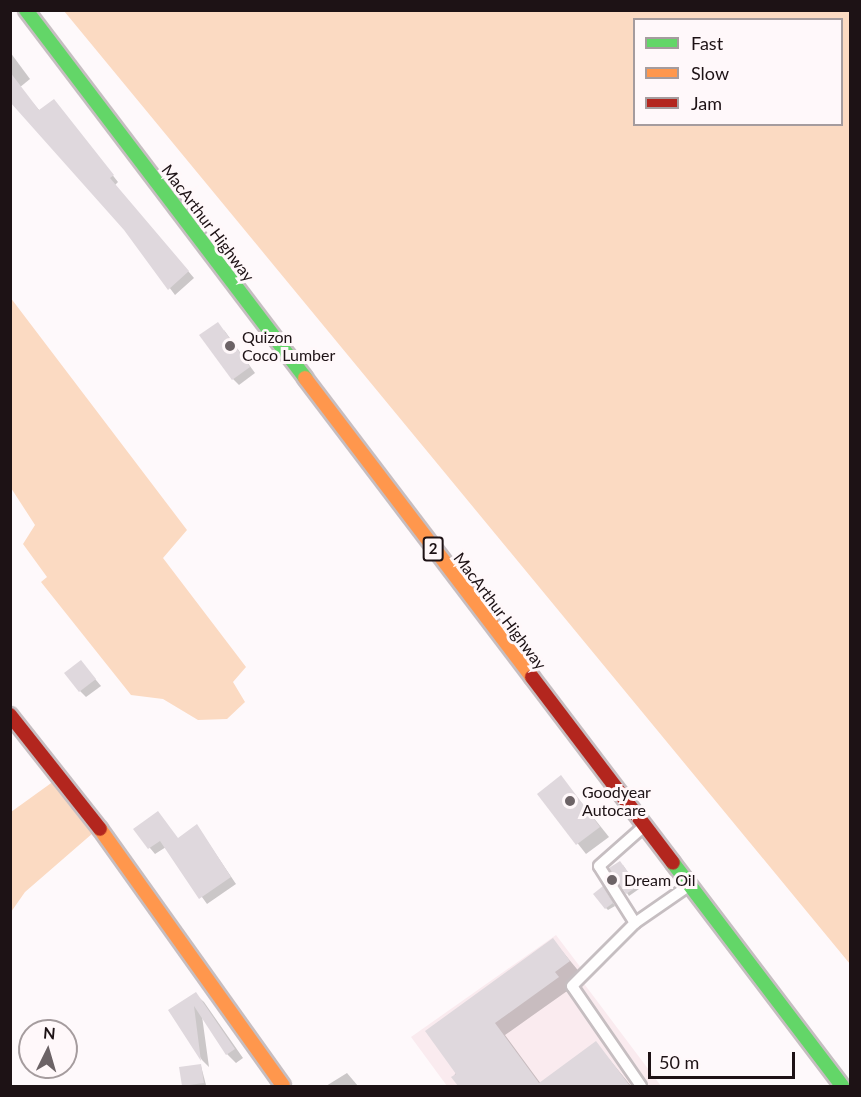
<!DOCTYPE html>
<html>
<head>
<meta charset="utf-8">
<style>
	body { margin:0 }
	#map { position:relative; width:861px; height:1097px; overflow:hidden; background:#fef9fb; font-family:Lato,sans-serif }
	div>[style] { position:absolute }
	.built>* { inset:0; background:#faebef }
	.green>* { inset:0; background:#fbdac2 }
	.shadow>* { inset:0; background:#0003 }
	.building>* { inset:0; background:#dfd8dd }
	.roads { filter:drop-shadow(2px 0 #c6bec1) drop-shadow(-2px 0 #c6bec1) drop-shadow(0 2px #c6bec1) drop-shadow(0 -2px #c6bec1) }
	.lane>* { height:10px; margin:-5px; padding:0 5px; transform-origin:5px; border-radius:5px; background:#fffefe }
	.fast>* { height:14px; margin:-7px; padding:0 7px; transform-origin:7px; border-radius:7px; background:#63d668 }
	.slow>* { height:14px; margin:-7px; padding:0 7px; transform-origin:7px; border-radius:7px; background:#ff974d }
	.jam>* { height:14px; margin:-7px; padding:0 7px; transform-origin:7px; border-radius:7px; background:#b3261e }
	.dots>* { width:16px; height:16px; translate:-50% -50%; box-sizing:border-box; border:3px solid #fff8fa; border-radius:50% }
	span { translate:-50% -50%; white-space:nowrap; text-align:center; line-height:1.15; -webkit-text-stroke:6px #fff8fa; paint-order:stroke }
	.shield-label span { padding:2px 4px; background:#fff8fa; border:2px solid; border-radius:4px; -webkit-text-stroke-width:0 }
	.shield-label { font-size:15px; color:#1d1215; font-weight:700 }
	.street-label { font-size:16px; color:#1d1215 }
	.poi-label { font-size:16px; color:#1d1215 }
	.left { translate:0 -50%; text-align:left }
	.frame { position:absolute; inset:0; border:12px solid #1d1215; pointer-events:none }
	.legend { position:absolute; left:633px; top:18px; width:210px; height:108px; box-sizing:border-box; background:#fff8fa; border:2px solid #a59c9e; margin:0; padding:8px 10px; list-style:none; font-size:18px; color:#1d1215 }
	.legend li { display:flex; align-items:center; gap:12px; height:30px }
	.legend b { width:30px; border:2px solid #a59c9e }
	.north { position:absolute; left:18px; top:1019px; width:60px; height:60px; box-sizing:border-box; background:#fff8fa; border:2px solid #a59c9e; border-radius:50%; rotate:5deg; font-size:16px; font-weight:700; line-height:24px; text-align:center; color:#1d1215 }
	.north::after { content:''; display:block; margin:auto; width:21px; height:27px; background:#6c6366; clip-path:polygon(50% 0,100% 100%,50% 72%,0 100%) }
	.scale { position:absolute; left:648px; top:1052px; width:147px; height:27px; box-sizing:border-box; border:3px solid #1d1215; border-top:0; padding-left:8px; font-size:18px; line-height:21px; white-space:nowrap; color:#1d1215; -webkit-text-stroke:4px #fff8fa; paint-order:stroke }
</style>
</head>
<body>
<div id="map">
	<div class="built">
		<div style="clip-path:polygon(556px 935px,581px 968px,576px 973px,661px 1086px,447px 1086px,411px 1037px)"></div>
	</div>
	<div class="green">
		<div style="clip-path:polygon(evenodd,64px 11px,850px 11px,850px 964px,64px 11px,634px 20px,842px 20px,842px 124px,634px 124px,634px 20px)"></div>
		<div style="clip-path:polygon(10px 297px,187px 530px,163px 558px,246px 667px,233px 682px,245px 702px,227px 719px,198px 720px,163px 699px,131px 695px,41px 582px,47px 577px,23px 544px,35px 525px,11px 488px)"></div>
		<div style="clip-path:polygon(54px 781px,93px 833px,25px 892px,11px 912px,11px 812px)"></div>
	</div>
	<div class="shadow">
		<div style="clip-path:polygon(10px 52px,30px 79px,14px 92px,10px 89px)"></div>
		<div style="clip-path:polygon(25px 94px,40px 111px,59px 107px,118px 182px,115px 185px,194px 278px,175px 295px)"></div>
		<div style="clip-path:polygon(224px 330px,255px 373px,239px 385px,233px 379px)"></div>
		<div style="clip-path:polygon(81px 662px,101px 686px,86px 697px,80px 691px)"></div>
		<div style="clip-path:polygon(561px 777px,609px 837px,586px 854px,539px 794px)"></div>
		<div style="clip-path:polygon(197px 826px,236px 884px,207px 904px,166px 847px,155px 854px,135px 830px,179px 839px)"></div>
		<div style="clip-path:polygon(623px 865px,639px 889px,629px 896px,627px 893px)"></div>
		<div style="clip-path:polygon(605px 890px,615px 906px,608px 910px,606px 908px)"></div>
		<div style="clip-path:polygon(553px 940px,581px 974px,566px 985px,570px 989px,505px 1035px,541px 1084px,596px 1043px,631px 1086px,460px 1086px,453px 1077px)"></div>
		<div style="clip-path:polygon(195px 994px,204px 1002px,243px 1058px,236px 1063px,227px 1054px,202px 1016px,209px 1067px,202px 1060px,170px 1011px)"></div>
		<div style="clip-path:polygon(201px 1066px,206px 1085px,185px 1086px,183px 1085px)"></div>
		<div style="clip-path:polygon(347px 1073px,358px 1086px,326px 1086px)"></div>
	</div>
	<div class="building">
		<div style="clip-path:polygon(10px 72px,39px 110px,54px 99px,114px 175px,110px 178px,189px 271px,168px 290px,124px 230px,10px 102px)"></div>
		<div style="clip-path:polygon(218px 322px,250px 367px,232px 380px,199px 335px)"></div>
		<div style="clip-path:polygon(81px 660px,96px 679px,79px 692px,64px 673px)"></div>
		<div style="clip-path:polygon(561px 775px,600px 827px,576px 845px,537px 794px)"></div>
		<div style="clip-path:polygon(158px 811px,178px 838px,197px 824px,231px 877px,199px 899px,160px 841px,148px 849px,133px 829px)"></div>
		<div style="clip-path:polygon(620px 861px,638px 886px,626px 894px,609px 868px)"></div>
		<div style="clip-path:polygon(603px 886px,613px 903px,605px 909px,593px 894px)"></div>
		<div style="clip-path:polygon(553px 938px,570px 961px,555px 972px,559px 977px,495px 1023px,539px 1083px,596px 1041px,630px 1086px,458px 1086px,451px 1077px,456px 1074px,425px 1031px)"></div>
		<div style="clip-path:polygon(196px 992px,235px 1049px,226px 1055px,194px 1006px,201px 1061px,168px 1010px)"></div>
		<div style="clip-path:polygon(201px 1064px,204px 1083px,182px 1086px,179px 1067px)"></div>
	</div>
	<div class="roads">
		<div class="lane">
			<div style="left:635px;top:923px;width:67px;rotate:-122.3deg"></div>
			<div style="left:599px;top:866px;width:57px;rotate:-41.5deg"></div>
			<div style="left:641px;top:1086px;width:121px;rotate:-124.6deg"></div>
			<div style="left:572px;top:986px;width:89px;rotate:-45deg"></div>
			<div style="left:635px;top:923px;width:63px;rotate:-34.7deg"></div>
		</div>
		<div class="fast">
			<div style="left:26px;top:10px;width:462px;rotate:52.8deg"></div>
			<div style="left:673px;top:863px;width:280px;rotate:52.8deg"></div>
		</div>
		<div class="slow">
			<div style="left:305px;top:378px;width:375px;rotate:52.8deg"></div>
			<div style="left:100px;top:829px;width:315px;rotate:54.5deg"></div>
		</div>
		<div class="jam">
			<div style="left:532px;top:677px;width:233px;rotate:52.8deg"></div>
			<div style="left:10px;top:715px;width:145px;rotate:51.7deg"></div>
		</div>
	</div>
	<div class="dots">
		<div style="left:230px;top:346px;background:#6c6366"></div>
		<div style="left:570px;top:801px;background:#6c6366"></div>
		<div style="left:612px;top:880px;background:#6c6366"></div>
	</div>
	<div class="shield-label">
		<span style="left:433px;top:549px">2</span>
	</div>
	<div class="street-label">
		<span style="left:208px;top:223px;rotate:53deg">MacArthur Highway</span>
		<span style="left:500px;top:611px;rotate:53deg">MacArthur Highway</span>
	</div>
	<div class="poi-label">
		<span class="left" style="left:242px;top:346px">Quizon<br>Coco Lumber</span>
		<span class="left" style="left:582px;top:801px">Goodyear<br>Autocare</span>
		<span class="left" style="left:624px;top:880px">Dream Oil</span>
	</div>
	<div class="frame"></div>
	<ul class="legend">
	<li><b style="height:8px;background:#63d668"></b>Fast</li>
	<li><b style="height:8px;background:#ff974d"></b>Slow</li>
	<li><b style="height:8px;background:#b3261e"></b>Jam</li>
	</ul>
	<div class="north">N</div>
	<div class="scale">50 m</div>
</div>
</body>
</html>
